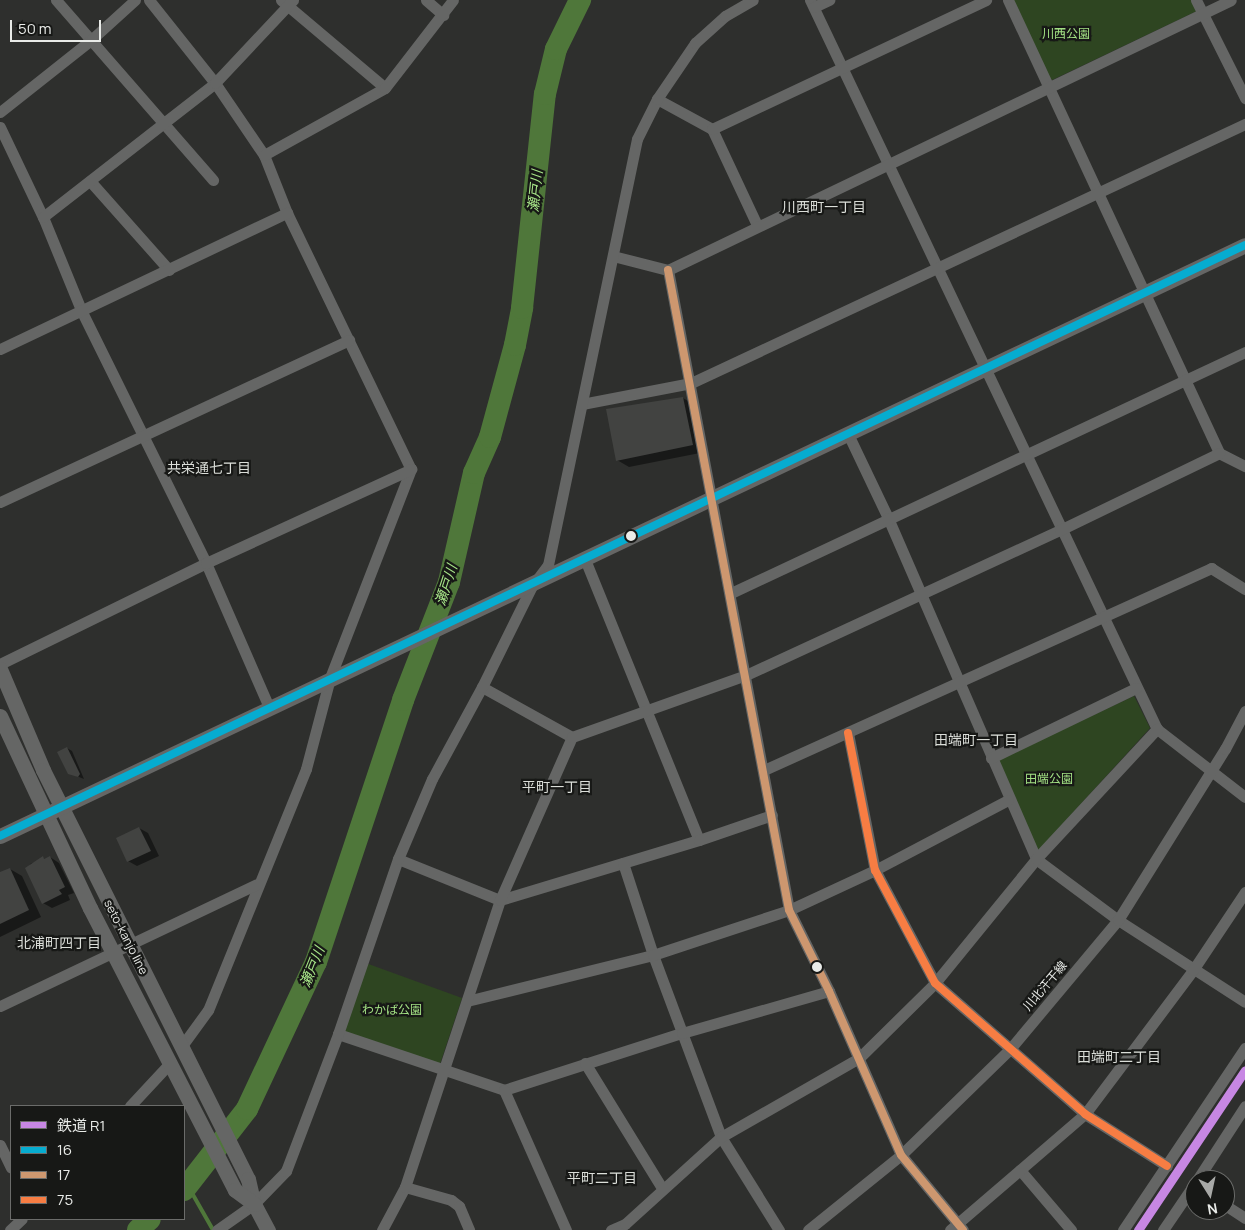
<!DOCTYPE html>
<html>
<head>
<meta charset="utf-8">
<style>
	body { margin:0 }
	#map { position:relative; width:1245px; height:1230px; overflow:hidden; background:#2e2f2d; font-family:Manrope,"Noto Sans JP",sans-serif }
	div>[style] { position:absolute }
	.green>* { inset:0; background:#2e4521 }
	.shadow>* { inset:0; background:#0007 }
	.stream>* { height:4px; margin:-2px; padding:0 2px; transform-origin:2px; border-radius:2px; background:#4f773a }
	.river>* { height:22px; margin:-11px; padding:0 11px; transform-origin:11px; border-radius:11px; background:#4f773a }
	.building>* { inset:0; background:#424341 }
	.minor>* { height:11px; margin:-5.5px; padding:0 5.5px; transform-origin:5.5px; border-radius:5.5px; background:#656665 }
	.major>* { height:15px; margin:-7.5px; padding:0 7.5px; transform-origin:7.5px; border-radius:7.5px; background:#656665 }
	.bus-1>* { height:8px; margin:-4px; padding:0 4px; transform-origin:4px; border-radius:4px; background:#06acd0 }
	.bus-2>* { height:8px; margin:-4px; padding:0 4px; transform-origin:4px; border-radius:4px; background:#cd976f }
	.bus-3>* { height:8px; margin:-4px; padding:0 4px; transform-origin:4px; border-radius:4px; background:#f77d43 }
	.rail-1>* { height:9px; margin:-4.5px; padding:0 4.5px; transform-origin:4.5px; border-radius:4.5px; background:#c787e3 }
	.dots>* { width:14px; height:14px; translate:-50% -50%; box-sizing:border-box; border:2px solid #171816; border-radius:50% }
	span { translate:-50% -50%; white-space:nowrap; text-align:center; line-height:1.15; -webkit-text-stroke:4.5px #171816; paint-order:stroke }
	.park-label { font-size:12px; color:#a3e184 }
	.street-label { font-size:12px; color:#e9ebe8 }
	.water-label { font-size:14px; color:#a9e78a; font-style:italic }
	.neighbourhood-label { font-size:14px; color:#dbded9 }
	.legend { position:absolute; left:10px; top:1105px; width:175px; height:115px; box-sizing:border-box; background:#171816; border:1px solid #6b6c6a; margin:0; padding:6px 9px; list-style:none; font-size:15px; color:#e9ebe8 }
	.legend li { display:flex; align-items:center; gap:10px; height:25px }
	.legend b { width:25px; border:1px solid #6b6c6a }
	.north { position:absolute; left:1185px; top:1170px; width:50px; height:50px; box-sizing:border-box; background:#171816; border:1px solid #6b6c6a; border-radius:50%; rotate:170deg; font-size:14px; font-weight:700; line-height:20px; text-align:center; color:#e9ebe8 }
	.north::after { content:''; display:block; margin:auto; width:18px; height:22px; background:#a8a9a7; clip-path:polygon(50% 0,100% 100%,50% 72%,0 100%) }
	.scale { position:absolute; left:10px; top:20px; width:91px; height:22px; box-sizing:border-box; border:2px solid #e9ebe8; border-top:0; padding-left:6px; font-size:15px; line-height:18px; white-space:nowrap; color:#e9ebe8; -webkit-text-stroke:4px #171816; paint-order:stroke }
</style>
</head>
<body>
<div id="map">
	<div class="green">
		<div style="clip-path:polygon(1011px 0,1192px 0,1197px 11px,1050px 81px)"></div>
		<div style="clip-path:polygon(1134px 696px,1150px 728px,1037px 852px,998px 760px)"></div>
		<div style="clip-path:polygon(363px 962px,462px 998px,440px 1064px,342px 1031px)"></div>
	</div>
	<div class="shadow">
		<div style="clip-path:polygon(683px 398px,695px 405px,705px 452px,629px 467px,617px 460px)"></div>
		<div style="clip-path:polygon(67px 748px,72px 751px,84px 779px,69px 773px)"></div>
		<div style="clip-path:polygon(139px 828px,148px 833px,159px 856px,137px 866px,128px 861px)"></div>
		<div style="clip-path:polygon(50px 857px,59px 863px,74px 893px,68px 895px,70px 900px,52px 908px,43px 903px,30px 864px)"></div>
		<div style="clip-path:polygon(10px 869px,22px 876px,41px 917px,0 937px,0 874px)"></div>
	</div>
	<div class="stream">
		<div style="left:188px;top:1186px;width:51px;rotate:60.4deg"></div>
	</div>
	<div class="river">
		<div style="left:184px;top:1190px;width:103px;rotate:-52.1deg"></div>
		<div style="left:247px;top:1109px;width:162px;rotate:-64.9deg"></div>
		<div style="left:316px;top:962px;width:276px;rotate:-71.6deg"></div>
		<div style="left:403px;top:700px;width:127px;rotate:-68.7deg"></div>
		<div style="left:449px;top:582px;width:112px;rotate:-77.1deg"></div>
		<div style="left:474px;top:473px;width:39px;rotate:-66deg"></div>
		<div style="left:490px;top:437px;width:95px;rotate:-74.8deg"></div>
		<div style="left:515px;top:345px;width:38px;rotate:-79deg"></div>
		<div style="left:522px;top:308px;width:215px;rotate:-83.9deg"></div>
		<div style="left:545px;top:94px;width:46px;rotate:-76.3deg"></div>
		<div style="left:556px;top:49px;width:55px;rotate:-63.9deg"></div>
		<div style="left:138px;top:1230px;width:16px;rotate:-43deg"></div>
	</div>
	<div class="building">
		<div style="clip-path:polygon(683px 397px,693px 445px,616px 461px,606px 409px)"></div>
		<div style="clip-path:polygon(67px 747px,80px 774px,78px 777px,68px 774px,57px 752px)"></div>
		<div style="clip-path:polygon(139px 827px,151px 851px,127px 862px,116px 838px)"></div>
		<div style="clip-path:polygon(43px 856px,44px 859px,50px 856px,65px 887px,59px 890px,62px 894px,42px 904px,25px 868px)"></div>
		<div style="clip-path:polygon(10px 868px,29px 910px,0 924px,0 872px)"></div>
	</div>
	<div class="minor">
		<div style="left:56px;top:0;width:239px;rotate:48.9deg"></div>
		<div style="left:149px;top:0;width:106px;rotate:51.5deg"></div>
		<div style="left:215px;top:83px;width:87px;rotate:55.8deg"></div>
		<div style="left:264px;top:155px;width:62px;rotate:68.4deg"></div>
		<div style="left:287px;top:213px;width:284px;rotate:64.2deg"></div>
		<div style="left:411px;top:469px;width:224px;rotate:111.2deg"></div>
		<div style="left:330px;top:678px;width:94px;rotate:104.8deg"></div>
		<div style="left:306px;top:769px;width:260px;rotate:112.1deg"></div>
		<div style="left:208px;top:1010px;width:46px;rotate:126.1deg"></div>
		<div style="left:281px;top:0;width:136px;rotate:40.2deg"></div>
		<div style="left:426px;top:0;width:23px;rotate:41deg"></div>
		<div style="left:810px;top:0;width:807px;rotate:64.55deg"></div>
		<div style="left:1157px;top:729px;width:111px;rotate:37.7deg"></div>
		<div style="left:1008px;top:0;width:500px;rotate:65deg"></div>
		<div style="left:1219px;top:453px;width:29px;rotate:27deg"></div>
		<div style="left:1196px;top:0;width:110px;rotate:63.4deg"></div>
		<div style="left:814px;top:7px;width:17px;rotate:-25deg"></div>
		<div style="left:657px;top:99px;width:63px;rotate:28.6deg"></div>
		<div style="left:712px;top:129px;width:106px;rotate:64.9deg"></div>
		<div style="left:0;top:112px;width:117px;rotate:-38.4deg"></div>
		<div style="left:92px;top:39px;width:58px;rotate:-42.2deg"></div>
		<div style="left:0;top:127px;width:100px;rotate:64.5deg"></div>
		<div style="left:43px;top:217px;width:103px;rotate:67.7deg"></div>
		<div style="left:82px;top:312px;width:280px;rotate:63.7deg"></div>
		<div style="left:206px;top:563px;width:157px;rotate:66.4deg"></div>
		<div style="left:712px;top:129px;width:303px;rotate:-25.2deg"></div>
		<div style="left:264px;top:155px;width:138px;rotate:-29deg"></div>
		<div style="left:385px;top:88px;width:111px;rotate:-52.3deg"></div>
		<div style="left:90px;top:181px;width:119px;rotate:48.4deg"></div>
		<div style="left:43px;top:217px;width:218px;rotate:-37.9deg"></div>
		<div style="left:215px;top:83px;width:114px;rotate:-46.8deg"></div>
		<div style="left:613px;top:256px;width:57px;rotate:14.3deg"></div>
		<div style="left:668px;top:270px;width:624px;rotate:-25.62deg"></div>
		<div style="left:668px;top:270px;width:651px;rotate:79.29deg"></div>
		<div style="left:789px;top:910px;width:90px;rotate:63.7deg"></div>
		<div style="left:829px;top:991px;width:179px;rotate:66.3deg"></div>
		<div style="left:901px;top:1155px;width:97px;rotate:50.4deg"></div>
		<div style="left:0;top:349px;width:318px;rotate:-25.4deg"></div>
		<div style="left:582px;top:404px;width:111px;rotate:-10.9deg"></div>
		<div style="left:691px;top:383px;width:612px;rotate:-25.06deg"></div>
		<div style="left:848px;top:434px;width:93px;rotate:64.5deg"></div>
		<div style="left:888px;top:518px;width:372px;rotate:66.5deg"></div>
		<div style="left:1036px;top:859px;width:102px;rotate:36.6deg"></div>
		<div style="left:1118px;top:920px;width:151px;rotate:32.8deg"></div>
		<div style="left:0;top:502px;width:385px;rotate:-24.9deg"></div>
		<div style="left:584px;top:557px;width:305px;rotate:67.9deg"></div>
		<div style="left:731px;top:593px;width:568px;rotate:-25.12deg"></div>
		<div style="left:0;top:664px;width:229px;rotate:-26.1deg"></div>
		<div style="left:206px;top:563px;width:226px;rotate:-24.6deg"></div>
		<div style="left:482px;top:687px;width:103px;rotate:29.1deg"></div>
		<div style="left:848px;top:733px;width:140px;rotate:78.9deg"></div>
		<div style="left:875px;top:870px;width:128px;rotate:62deg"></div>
		<div style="left:935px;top:983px;width:199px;rotate:41.1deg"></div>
		<div style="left:1085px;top:1114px;width:97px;rotate:32.4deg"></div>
		<div style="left:991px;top:758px;width:161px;rotate:-25.8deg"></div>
		<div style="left:764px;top:770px;width:491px;rotate:-24.3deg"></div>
		<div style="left:1211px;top:568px;width:40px;rotate:32deg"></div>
		<div style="left:398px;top:859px;width:110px;rotate:21.9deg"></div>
		<div style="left:500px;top:900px;width:208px;rotate:-16.8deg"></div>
		<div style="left:699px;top:840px;width:77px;rotate:-18.9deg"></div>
		<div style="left:623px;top:863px;width:97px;rotate:71.9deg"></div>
		<div style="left:653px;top:955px;width:194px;rotate:69.5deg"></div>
		<div style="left:721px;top:1137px;width:110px;rotate:58.1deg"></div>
		<div style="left:467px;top:1001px;width:192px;rotate:-13.9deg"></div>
		<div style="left:653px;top:955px;width:143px;rotate:-18.3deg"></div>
		<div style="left:789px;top:910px;width:95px;rotate:-24.9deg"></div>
		<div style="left:875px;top:870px;width:150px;rotate:-27.8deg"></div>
		<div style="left:0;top:1006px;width:284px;rotate:-25.4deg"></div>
		<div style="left:338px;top:1034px;width:175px;rotate:18.6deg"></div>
		<div style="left:504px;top:1090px;width:187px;rotate:-17.8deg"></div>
		<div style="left:682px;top:1033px;width:153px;rotate:-15.9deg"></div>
		<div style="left:585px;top:1063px;width:147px;rotate:58.4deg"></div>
		<div style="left:504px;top:1090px;width:153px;rotate:66.1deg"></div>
		<div style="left:130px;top:1106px;width:60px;rotate:-47deg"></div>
		<div style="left:0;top:1145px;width:25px;rotate:64deg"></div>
		<div style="left:1020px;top:1170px;width:79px;rotate:49.6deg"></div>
		<div style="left:1197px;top:1180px;width:88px;rotate:-57deg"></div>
		<div style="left:405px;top:1187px;width:48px;rotate:15.8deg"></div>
		<div style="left:451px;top:1200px;width:10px;rotate:37deg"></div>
		<div style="left:459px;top:1206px;width:26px;rotate:67deg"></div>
		<div style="left:1225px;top:1205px;width:24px;rotate:33deg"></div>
		<div style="left:10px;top:1230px;width:16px;rotate:-43deg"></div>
		<div style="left:217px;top:1230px;width:45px;rotate:-35.1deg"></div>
		<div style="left:254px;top:1204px;width:46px;rotate:-45.9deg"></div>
		<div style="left:286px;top:1171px;width:147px;rotate:-69.2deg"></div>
		<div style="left:338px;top:1034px;width:185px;rotate:-71.1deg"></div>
		<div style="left:398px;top:859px;width:87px;rotate:-67deg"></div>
		<div style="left:432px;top:779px;width:105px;rotate:-61.5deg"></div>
		<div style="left:482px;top:687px;width:113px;rotate:-63.7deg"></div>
		<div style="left:532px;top:586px;width:26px;rotate:-53deg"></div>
		<div style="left:548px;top:565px;width:435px;rotate:-78.2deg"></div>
		<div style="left:637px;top:139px;width:45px;rotate:-63.4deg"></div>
		<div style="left:657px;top:99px;width:68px;rotate:-55.8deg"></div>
		<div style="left:695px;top:43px;width:40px;rotate:-42deg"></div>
		<div style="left:725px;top:16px;width:32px;rotate:-30deg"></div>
		<div style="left:382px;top:1230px;width:49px;rotate:-61.9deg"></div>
		<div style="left:405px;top:1187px;width:302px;rotate:-71.7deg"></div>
		<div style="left:500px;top:900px;width:178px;rotate:-66.2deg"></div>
		<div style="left:572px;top:737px;width:185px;rotate:-19.6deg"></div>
		<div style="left:746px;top:675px;width:346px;rotate:-24.8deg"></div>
		<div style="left:1060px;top:530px;width:177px;rotate:-25.8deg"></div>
		<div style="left:611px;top:1230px;width:15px;rotate:-23deg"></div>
		<div style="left:625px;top:1224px;width:130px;rotate:-42.2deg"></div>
		<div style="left:721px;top:1137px;width:159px;rotate:-29.8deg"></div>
		<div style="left:859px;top:1058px;width:107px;rotate:-44.6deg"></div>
		<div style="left:935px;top:983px;width:160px;rotate:-50.8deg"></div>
		<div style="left:1036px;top:859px;width:178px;rotate:-47.1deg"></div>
		<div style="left:808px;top:1230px;width:119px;rotate:-38.9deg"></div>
		<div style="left:901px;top:1155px;width:152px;rotate:-44.2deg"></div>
		<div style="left:1010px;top:1049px;width:168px;rotate:-50.1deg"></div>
		<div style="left:1118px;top:920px;width:202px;rotate:-58deg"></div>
		<div style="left:1225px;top:749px;width:43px;rotate:-62.2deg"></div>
		<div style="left:950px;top:1230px;width:178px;rotate:-40.7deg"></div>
		<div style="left:1085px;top:1114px;width:180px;rotate:-53.1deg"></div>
		<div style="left:1193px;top:970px;width:94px;rotate:-56.3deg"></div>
		<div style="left:1123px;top:1230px;width:219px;rotate:-56.2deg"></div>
		<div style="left:1163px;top:1230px;width:57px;rotate:-55.8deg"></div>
	</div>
	<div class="major">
		<div style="left:0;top:669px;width:110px;rotate:66.9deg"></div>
		<div style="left:43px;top:770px;width:457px;rotate:63.4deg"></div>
		<div style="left:248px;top:1179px;width:26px;rotate:77deg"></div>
		<div style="left:254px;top:1204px;width:30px;rotate:62deg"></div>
		<div style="left:0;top:716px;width:212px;rotate:64.9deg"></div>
		<div style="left:90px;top:908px;width:317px;rotate:62.8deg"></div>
		<div style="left:235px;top:1190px;width:24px;rotate:36deg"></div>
		<div style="left:0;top:836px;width:1378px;rotate:-25.39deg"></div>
	</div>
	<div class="bus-1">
		<div style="left:0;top:836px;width:1378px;rotate:-25.39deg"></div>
	</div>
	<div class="bus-2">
		<div style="left:668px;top:270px;width:651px;rotate:79.29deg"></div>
		<div style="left:789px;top:910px;width:90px;rotate:63.7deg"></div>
		<div style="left:829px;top:991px;width:179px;rotate:66.3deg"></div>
		<div style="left:901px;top:1155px;width:97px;rotate:50.4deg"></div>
	</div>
	<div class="bus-3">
		<div style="left:848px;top:733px;width:140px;rotate:78.9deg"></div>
		<div style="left:875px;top:870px;width:128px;rotate:62deg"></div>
		<div style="left:935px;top:983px;width:199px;rotate:41.1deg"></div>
		<div style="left:1085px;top:1114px;width:97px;rotate:32.4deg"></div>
	</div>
	<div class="rail-1">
		<div style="left:1138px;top:1230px;width:192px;rotate:-56.2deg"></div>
	</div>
	<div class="dots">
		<div style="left:631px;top:536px;background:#e9ebe8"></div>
		<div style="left:817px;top:967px;background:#e9ebe8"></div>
	</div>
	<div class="park-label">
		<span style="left:1066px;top:34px">川西公園</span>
		<span style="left:1049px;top:779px">田端公園</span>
		<span style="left:392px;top:1010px">わかば公園</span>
	</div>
	<div class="street-label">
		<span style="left:126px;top:937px;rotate:63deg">seto-kanjo line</span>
		<span style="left:1045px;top:986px;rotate:-50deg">川北汗干線</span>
	</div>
	<div class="water-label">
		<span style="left:535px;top:191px;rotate:-84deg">瀬戸川</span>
		<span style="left:446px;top:585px;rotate:-72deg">瀬戸川</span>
		<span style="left:312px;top:967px;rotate:-68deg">瀬戸川</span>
	</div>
	<div class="neighbourhood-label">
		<span style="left:824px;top:207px">川西町一丁目</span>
		<span style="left:209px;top:468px">共栄通七丁目</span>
		<span style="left:976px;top:740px">田端町一丁目</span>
		<span style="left:557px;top:787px">平町一丁目</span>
		<span style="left:59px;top:943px">北浦町四丁目</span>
		<span style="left:1119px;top:1057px">田端町二丁目</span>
		<span style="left:602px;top:1178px">平町二丁目</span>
	</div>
	<ul class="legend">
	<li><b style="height:6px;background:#c787e3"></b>鉄道 R1</li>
	<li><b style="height:6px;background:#06acd0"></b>16</li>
	<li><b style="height:6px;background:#cd976f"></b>17</li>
	<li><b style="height:6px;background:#f77d43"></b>75</li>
	</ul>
	<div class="north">N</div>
	<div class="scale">50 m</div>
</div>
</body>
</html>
